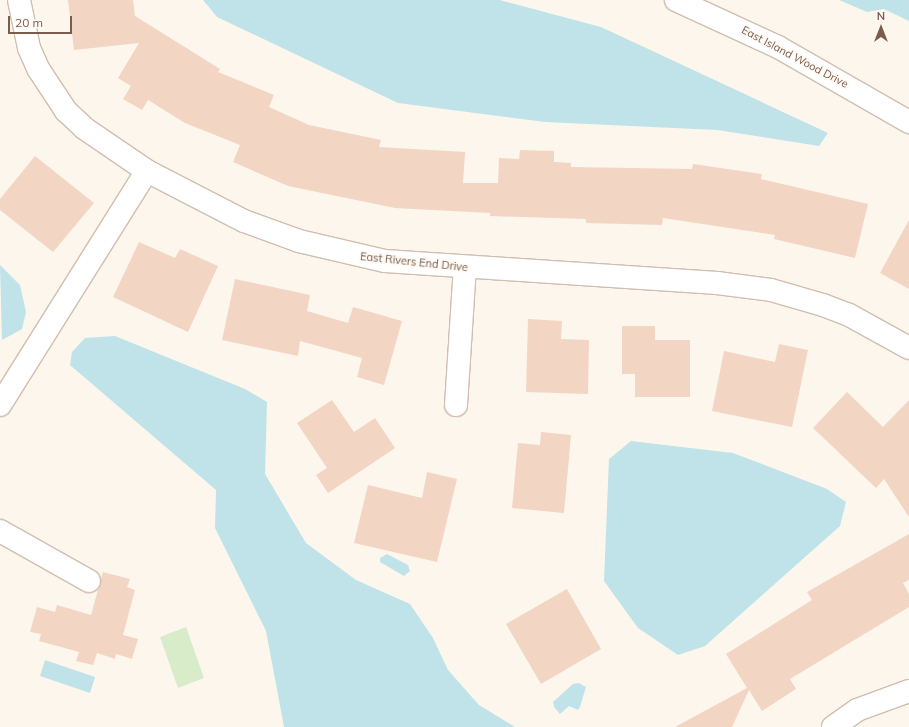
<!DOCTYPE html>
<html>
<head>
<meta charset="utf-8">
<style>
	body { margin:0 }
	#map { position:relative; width:909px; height:727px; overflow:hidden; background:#fdf6ec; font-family:Mulish,sans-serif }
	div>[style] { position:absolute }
	.green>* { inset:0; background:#d8ecc9 }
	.water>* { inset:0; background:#bfe3e8 }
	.building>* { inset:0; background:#f3d5c3 }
	.roads { filter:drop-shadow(1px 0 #d1beb0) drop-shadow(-1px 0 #d1beb0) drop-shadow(0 1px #d1beb0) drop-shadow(0 -1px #d1beb0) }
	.minor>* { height:22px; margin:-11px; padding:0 11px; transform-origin:11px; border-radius:11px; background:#fff }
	span { translate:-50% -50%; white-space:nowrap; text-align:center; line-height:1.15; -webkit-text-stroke:3px #fffaf3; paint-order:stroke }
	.street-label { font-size:11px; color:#7a5c4d }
	.north { position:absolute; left:861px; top:8px; width:40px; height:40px; -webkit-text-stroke:3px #fffaf3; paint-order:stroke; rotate:0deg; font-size:11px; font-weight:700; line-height:16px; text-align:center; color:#7a5c4d }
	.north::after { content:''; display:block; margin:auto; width:14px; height:18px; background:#7a5c4d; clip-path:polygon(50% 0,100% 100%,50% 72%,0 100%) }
	.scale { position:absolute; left:8px; top:16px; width:64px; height:18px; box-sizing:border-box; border:2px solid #7a5c4d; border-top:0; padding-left:5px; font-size:12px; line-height:14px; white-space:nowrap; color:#7a5c4d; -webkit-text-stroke:3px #fffaf3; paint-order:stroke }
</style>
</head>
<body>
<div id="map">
	<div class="green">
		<div style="clip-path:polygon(186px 627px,204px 678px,178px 688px,160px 637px)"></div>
	</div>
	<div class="water">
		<div style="clip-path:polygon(203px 0,500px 0,601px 27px,828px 133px,819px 146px,717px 130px,545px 122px,398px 103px,217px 17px)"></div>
		<div style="clip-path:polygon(839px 0,909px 0,909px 21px,884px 9px,867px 12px)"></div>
		<div style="clip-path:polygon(0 265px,20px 285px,26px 312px,22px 329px,2px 340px)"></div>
		<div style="clip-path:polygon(115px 336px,245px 389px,267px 402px,265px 474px,306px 543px,356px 580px,410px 604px,433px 638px,448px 670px,479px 705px,515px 727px,284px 727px,266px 631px,215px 528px,216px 490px,70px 365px,72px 352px,85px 338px)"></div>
		<div style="clip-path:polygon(631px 441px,733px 453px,827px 489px,846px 502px,840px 526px,705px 646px,678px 655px,638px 628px,604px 581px,609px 459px)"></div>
		<div style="clip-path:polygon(387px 554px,408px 565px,410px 571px,404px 576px,380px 562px,380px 558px)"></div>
		<div style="clip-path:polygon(45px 660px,95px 677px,90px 693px,40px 676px)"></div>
		<div style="clip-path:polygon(579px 683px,586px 687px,580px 707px,578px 710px,569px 706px,560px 714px,554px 707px,553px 702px,573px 684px)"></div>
	</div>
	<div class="building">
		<div style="clip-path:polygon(68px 0,133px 0,135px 16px,220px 69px,218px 72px,274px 95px,269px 107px,309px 125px,381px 140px,379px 147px,465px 152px,463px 183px,498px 183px,499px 158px,519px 159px,520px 150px,554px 151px,554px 162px,571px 163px,571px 167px,692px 169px,693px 164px,762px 174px,761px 179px,868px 204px,855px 258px,774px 239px,775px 235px,663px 218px,662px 225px,586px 223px,586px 219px,490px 216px,490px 213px,395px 208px,288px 186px,233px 162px,240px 145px,185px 123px,148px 100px,142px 110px,123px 99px,131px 86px,118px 78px,139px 43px,74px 50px)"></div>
		<div style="clip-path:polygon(35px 156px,94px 203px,53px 252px,0 210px,0 199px)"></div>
		<div style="clip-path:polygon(909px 220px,909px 289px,880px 273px)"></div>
		<div style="clip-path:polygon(139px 242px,175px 258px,180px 249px,218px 266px,188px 332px,113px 297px)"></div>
		<div style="clip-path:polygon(235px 279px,310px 295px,307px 311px,348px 323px,353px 307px,402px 321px,384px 385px,357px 377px,362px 358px,300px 341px,298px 356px,222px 340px)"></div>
		<div style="clip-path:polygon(528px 319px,562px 321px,561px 339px,589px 340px,588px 394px,526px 392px)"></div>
		<div style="clip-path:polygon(622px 326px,655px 326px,655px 340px,690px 340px,690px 397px,635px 397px,635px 374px,622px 374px)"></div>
		<div style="clip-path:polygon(779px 344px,808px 350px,792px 427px,712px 411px,724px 351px,775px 362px)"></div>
		<div style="clip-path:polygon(847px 392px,883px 427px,909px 400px,909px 517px,884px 479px,876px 488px,813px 428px)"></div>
		<div style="clip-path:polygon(332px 400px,354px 432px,375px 418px,395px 448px,328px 493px,316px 475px,327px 468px,297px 423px)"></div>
		<div style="clip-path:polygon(541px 432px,571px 435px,564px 513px,512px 508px,518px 443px,540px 445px)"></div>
		<div style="clip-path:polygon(427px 472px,457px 479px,437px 562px,354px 543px,368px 485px,422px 498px)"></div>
		<div style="clip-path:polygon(909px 534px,909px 580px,903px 583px,909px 594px,909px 607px,790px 679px,796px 689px,762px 711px,749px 690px,732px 727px,675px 727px,747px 688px,726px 654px,812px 600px,807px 592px)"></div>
		<div style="clip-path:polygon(103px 572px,130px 579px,127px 587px,135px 590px,123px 635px,138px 639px,132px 659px,116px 654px,115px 659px,97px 653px,93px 665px,76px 661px,79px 652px,39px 641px,41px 634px,30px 632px,37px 607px,55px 612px,57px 605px,91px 615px)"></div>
		<div style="clip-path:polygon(567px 589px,601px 649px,541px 684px,506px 624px)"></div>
	</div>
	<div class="roads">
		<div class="minor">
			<div style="left:19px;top:0;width:49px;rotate:78.2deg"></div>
			<div style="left:29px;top:48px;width:24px;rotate:66deg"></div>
			<div style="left:39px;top:70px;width:49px;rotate:56.6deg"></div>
			<div style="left:66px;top:111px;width:25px;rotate:43deg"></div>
			<div style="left:84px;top:128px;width:76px;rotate:34.3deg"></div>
			<div style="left:147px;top:171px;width:109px;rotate:27.3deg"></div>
			<div style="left:244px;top:221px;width:59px;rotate:20deg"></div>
			<div style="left:299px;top:241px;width:88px;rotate:13.1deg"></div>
			<div style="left:385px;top:261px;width:333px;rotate:3.8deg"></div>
			<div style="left:717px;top:283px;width:54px;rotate:7.4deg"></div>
			<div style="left:771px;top:290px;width:54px;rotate:16.1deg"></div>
			<div style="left:823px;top:305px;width:28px;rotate:21deg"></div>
			<div style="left:849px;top:315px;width:68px;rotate:28.8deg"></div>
			<div style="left:676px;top:0;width:112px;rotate:24.7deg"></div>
			<div style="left:778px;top:47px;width:151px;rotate:29.8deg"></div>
			<div style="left:0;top:405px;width:276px;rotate:-57.9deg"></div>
			<div style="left:456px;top:405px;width:138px;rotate:-86.3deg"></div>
			<div style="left:0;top:531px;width:102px;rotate:29.3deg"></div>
			<div style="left:833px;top:727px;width:29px;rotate:-35deg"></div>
			<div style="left:857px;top:710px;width:55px;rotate:-20.1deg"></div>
		</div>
	</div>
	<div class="street-label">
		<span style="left:795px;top:57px;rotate:28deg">East Island Wood Drive</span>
		<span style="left:414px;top:262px;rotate:6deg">East Rivers End Drive</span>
	</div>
	<div class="north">N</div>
	<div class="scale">20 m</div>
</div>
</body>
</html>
